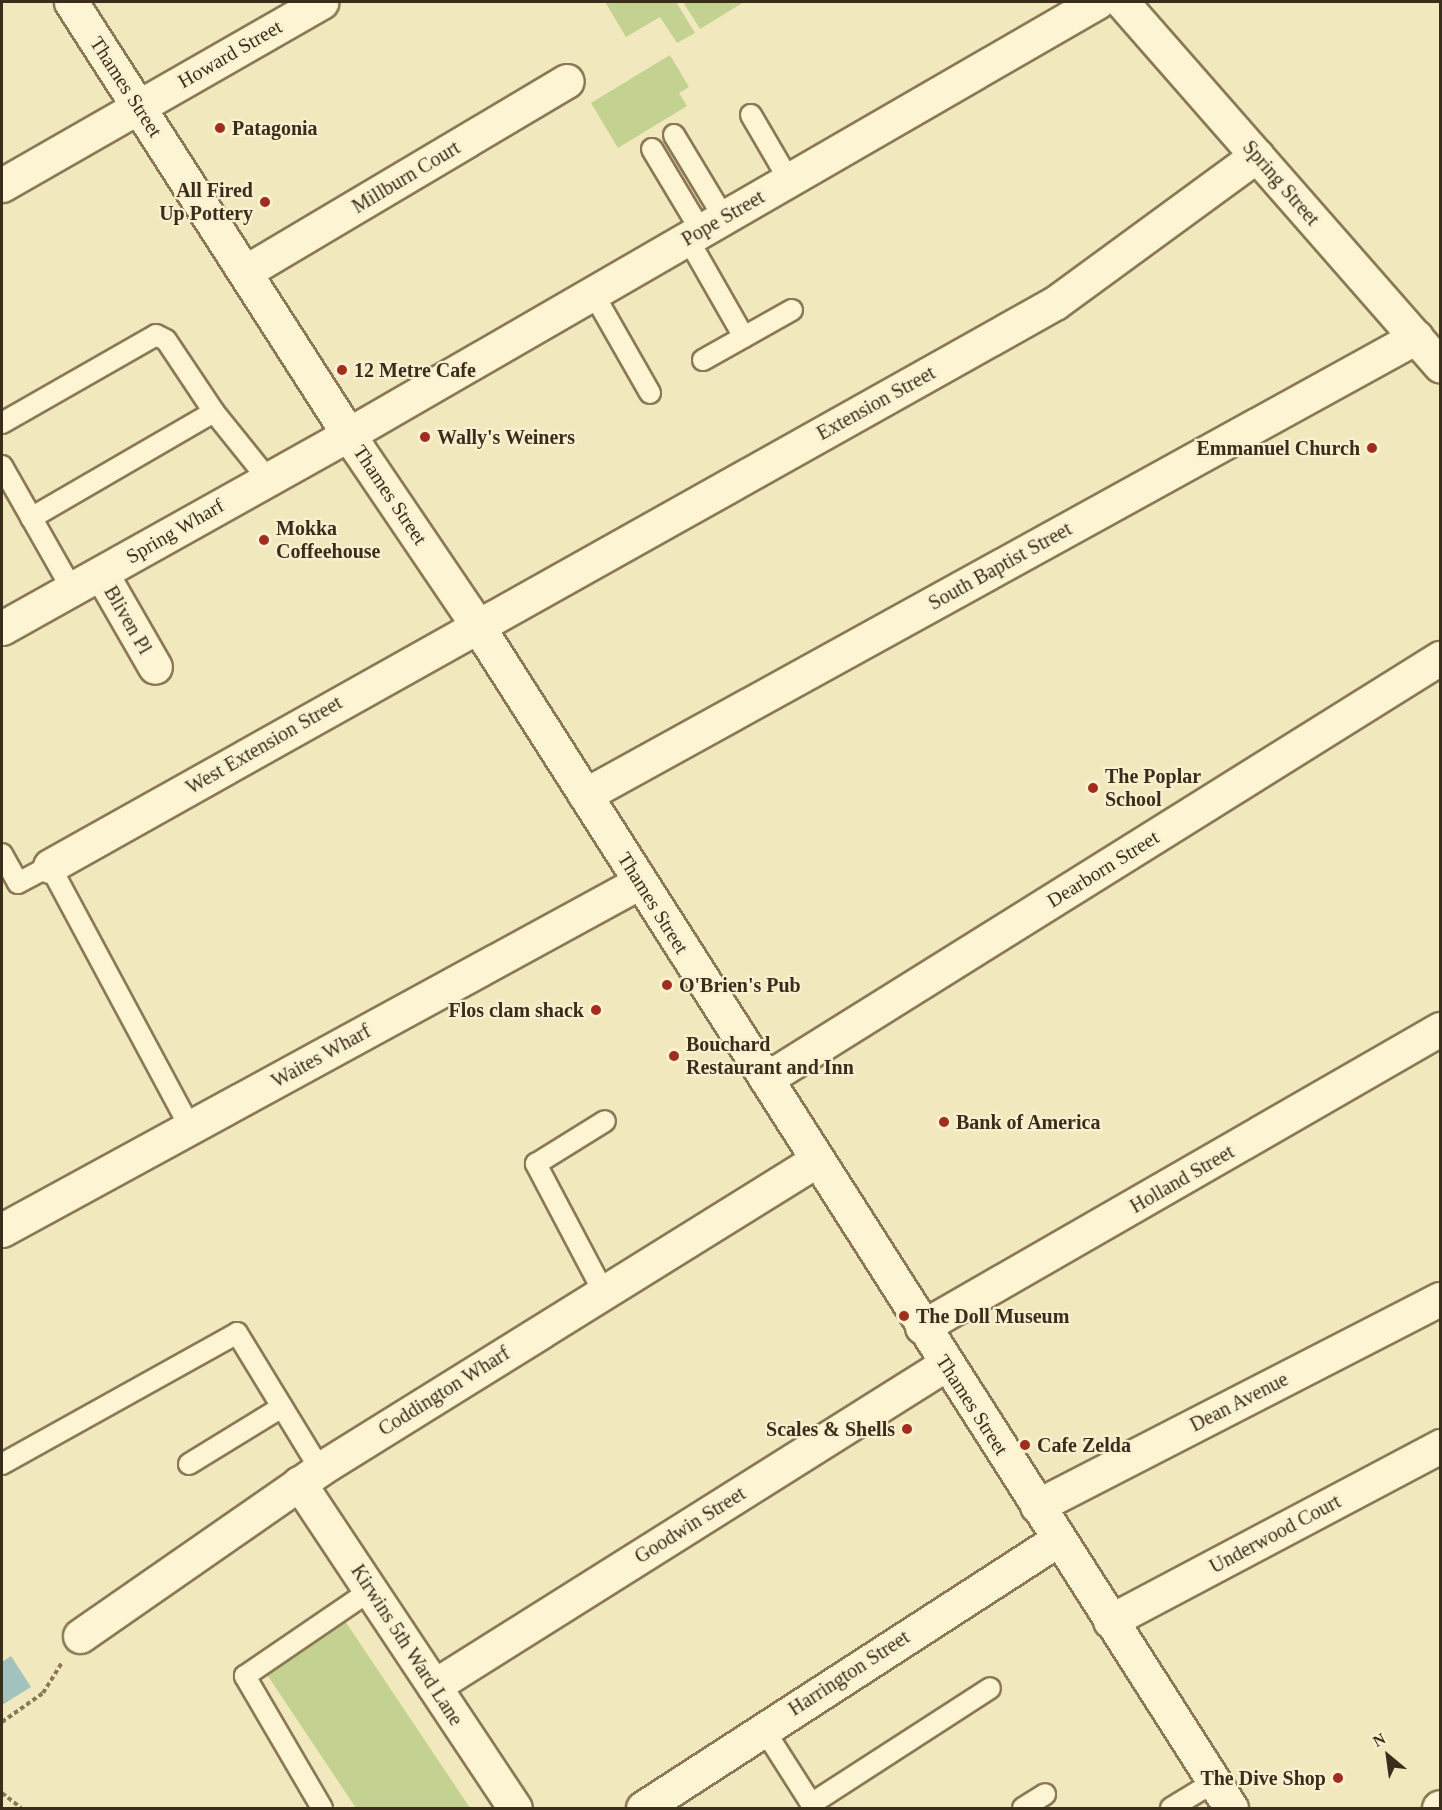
<!DOCTYPE html>
<html>
<head>
<meta charset="utf-8">
<style>
	body { margin:0 }
	#map { position:relative; width:1442px; height:1810px; overflow:hidden; background:#f2e8be; font-family:Georgia,serif }
	div>[style] { position:absolute }
	.green>* { inset:0; background:#c3d191 }
	.water>* { inset:0; background:#a2c3bd }
	.path>* { height:4px; margin-top:-2px; transform-origin:0; background:repeating-linear-gradient(90deg,#8c7855 0 4.5px,transparent 0 7.5px) }
	.roads { filter:drop-shadow(2px 0 #8c7855) drop-shadow(-2px 0 #8c7855) drop-shadow(0 2px #8c7855) drop-shadow(0 -2px #8c7855) }
	.lane>* { height:20px; margin:-10px; padding:0 10px; transform-origin:10px; border-radius:10px; background:#fcf4d2 }
	.street>* { height:33px; margin:-16.5px; padding:0 16.5px; transform-origin:16.5px; border-radius:16.5px; background:#fcf4d2 }
	.secondary>* { height:33px; margin:-16.5px; padding:0 16.5px; transform-origin:16.5px; border-radius:16.5px; background:#fcf4d2 }
	.dots>* { width:16px; height:16px; translate:-50% -50%; box-sizing:border-box; border:3px solid #f9f1cf; border-radius:50% }
	span { translate:-50% -50%; white-space:nowrap; text-align:center; line-height:1.15; -webkit-text-stroke:4.5px #f9f1cf; paint-order:stroke }
	.street-label { font-size:20px; color:#3a2d1b }
	.poi-label { font-size:20px; color:#3a2d1b; font-weight:700 }
	.left { translate:0 -50%; text-align:left }
	.right { translate:-100% -50%; text-align:right }
	.frame { position:absolute; inset:0; border:3px solid #3a2d1b; pointer-events:none }
	.north { position:absolute; left:1358px; top:1726px; width:60px; height:60px; -webkit-text-stroke:4px #f9f1cf; paint-order:stroke; rotate:331deg; font-size:16px; font-weight:700; line-height:24px; text-align:center; color:#3a2d1b }
	.north::after { content:''; display:block; margin:auto; width:21px; height:27px; background:#3a2d1b; clip-path:polygon(50% 0,100% 100%,50% 72%,0 100%) }
</style>
</head>
<body>
<div id="map">
	<div class="green">
		<div style="clip-path:polygon(605px 2px,676px 2px,695px 33px,677px 43px,660px 17px,626px 37px)"></div>
		<div style="clip-path:polygon(683px 2px,744px 2px,700px 29px)"></div>
		<div style="clip-path:polygon(670px 55px,689px 87px,679px 93px,687px 106px,618px 148px,591px 103px)"></div>
		<div style="clip-path:polygon(343px 1618px,470px 1808px,356px 1808px,264px 1670px)"></div>
	</div>
	<div class="water">
		<div style="clip-path:polygon(11px 1656px,31px 1687px,2px 1705px,2px 1662px)"></div>
	</div>
	<div class="path">
		<div style="left:2px;top:1722px;width:50px;rotate:-35.3deg"></div>
		<div style="left:43px;top:1693px;width:36px;rotate:-58deg"></div>
		<div style="left:2px;top:1793px;width:24px;rotate:38deg"></div>
	</div>
	<div class="roads">
		<div class="lane">
			<div style="left:751px;top:115px;width:75px;rotate:59.7deg"></div>
			<div style="left:674px;top:135px;width:97px;rotate:58.9deg"></div>
			<div style="left:652px;top:149px;width:96px;rotate:59.1deg"></div>
			<div style="left:688px;top:239px;width:113px;rotate:60.3deg"></div>
			<div style="left:593px;top:293px;width:115px;rotate:60.3deg"></div>
			<div style="left:703px;top:360px;width:102px;rotate:-29.3deg"></div>
			<div style="left:2px;top:423px;width:177px;rotate:-29.7deg"></div>
			<div style="left:156px;top:335px;width:11px;rotate:27deg"></div>
			<div style="left:166px;top:340px;width:87px;rotate:56.3deg"></div>
			<div style="left:214px;top:412px;width:85px;rotate:51.2deg"></div>
			<div style="left:2px;top:466px;width:142px;rotate:60.4deg"></div>
			<div style="left:31px;top:518px;width:211px;rotate:-30.1deg"></div>
			<div style="left:2px;top:854px;width:33px;rotate:61deg"></div>
			<div style="left:18px;top:883px;width:36px;rotate:-28deg"></div>
			<div style="left:50px;top:866px;width:296px;rotate:61.8deg"></div>
			<div style="left:603px;top:1291px;width:144px;rotate:-117.8deg"></div>
			<div style="left:536px;top:1164px;width:81px;rotate:-31.9deg"></div>
			<div style="left:2px;top:1464px;width:269px;rotate:-29.1deg"></div>
			<div style="left:237px;top:1333px;width:159px;rotate:58.6deg"></div>
			<div style="left:189px;top:1464px;width:109px;rotate:-31.5deg"></div>
			<div style="left:763px;top:1728px;width:95px;rotate:57.5deg"></div>
			<div style="left:811px;top:1804px;width:213px;rotate:-32.9deg"></div>
			<div style="left:322px;top:1808px;width:153px;rotate:-120.3deg"></div>
			<div style="left:245px;top:1676px;width:153px;rotate:-34.3deg"></div>
			<div style="left:1023px;top:1808px;width:26px;rotate:-32deg"></div>
			<div style="left:1171px;top:1808px;width:50px;rotate:-31.2deg"></div>
		</div>
		<div class="street">
			<div style="left:2px;top:185px;width:368px;rotate:-29.8deg"></div>
			<div style="left:245px;top:272px;width:374px;rotate:-30.7deg"></div>
			<div style="left:101px;top:573px;width:108px;rotate:60.1deg"></div>
			<div style="left:2px;top:628px;width:398px;rotate:-29.2deg"></div>
			<div style="left:349px;top:434px;width:864px;rotate:-30.01deg"></div>
			<div style="left:585px;top:795px;width:949px;rotate:-28.86deg"></div>
			<div style="left:50px;top:866px;width:1152px;rotate:-29.26deg"></div>
			<div style="left:1055px;top:303px;width:250px;rotate:-36.2deg"></div>
			<div style="left:766px;top:1079px;width:795px;rotate:-31.99deg"></div>
			<div style="left:2px;top:1230px;width:727px;rotate:-28.61deg"></div>
			<div style="left:922px;top:1327px;width:598px;rotate:-29.91deg"></div>
			<div style="left:299px;top:1483px;width:390px;rotate:56.4deg"></div>
			<div style="left:1037px;top:1506px;width:453px;rotate:-27.2deg"></div>
			<div style="left:1110px;top:1621px;width:374px;rotate:-27.9deg"></div>
			<div style="left:80px;top:1636px;width:292px;rotate:-34.8deg"></div>
			<div style="left:320px;top:1469px;width:585px;rotate:-31.87deg"></div>
			<div style="left:434px;top:1686px;width:605px;rotate:-32.17deg"></div>
			<div style="left:643px;top:1808px;width:494px;rotate:-32.9deg"></div>
			<div style="left:1439px;top:1808px;width:1px;rotate:-45deg"></div>
		</div>
		<div class="secondary">
			<div style="left:71px;top:2px;width:531px;rotate:57.3deg"></div>
			<div style="left:358px;top:449px;width:212px;rotate:55.9deg"></div>
			<div style="left:477px;top:625px;width:1403px;rotate:57.49deg"></div>
			<div style="left:1122px;top:2px;width:483px;rotate:48.8deg"></div>
		</div>
	</div>
	<div class="dots">
		<div style="left:220px;top:128px;background:#a12d1f"></div>
		<div style="left:265px;top:202px;background:#a12d1f"></div>
		<div style="left:342px;top:370px;background:#a12d1f"></div>
		<div style="left:425px;top:437px;background:#a12d1f"></div>
		<div style="left:1372px;top:448px;background:#a12d1f"></div>
		<div style="left:264px;top:540px;background:#a12d1f"></div>
		<div style="left:1093px;top:788px;background:#a12d1f"></div>
		<div style="left:667px;top:985px;background:#a12d1f"></div>
		<div style="left:596px;top:1010px;background:#a12d1f"></div>
		<div style="left:674px;top:1056px;background:#a12d1f"></div>
		<div style="left:944px;top:1122px;background:#a12d1f"></div>
		<div style="left:904px;top:1316px;background:#a12d1f"></div>
		<div style="left:907px;top:1429px;background:#a12d1f"></div>
		<div style="left:1025px;top:1445px;background:#a12d1f"></div>
		<div style="left:1338px;top:1778px;background:#a12d1f"></div>
	</div>
	<div class="street-label">
		<span style="left:230px;top:54px;rotate:-30deg">Howard Street</span>
		<span style="left:126px;top:87px;rotate:57deg">Thames Street</span>
		<span style="left:406px;top:177px;rotate:-31deg">Millburn Court</span>
		<span style="left:1281px;top:183px;rotate:49deg">Spring Street</span>
		<span style="left:723px;top:218px;rotate:-30deg">Pope Street</span>
		<span style="left:876px;top:403px;rotate:-29deg">Extension Street</span>
		<span style="left:390px;top:495px;rotate:56deg">Thames Street</span>
		<span style="left:175px;top:531px;rotate:-30deg">Spring Wharf</span>
		<span style="left:1000px;top:566px;rotate:-29deg">South Baptist Street</span>
		<span style="left:128px;top:620px;rotate:60deg">Bliven Pl</span>
		<span style="left:264px;top:745px;rotate:-30deg">West Extension Street</span>
		<span style="left:1103px;top:869px;rotate:-32deg">Dearborn Street</span>
		<span style="left:653px;top:903px;rotate:58deg">Thames Street</span>
		<span style="left:321px;top:1056px;rotate:-29deg">Waites Wharf</span>
		<span style="left:1182px;top:1179px;rotate:-30deg">Holland Street</span>
		<span style="left:444px;top:1391px;rotate:-32deg">Coddington Wharf</span>
		<span style="left:1239px;top:1402px;rotate:-27deg">Dean Avenue</span>
		<span style="left:972px;top:1405px;rotate:57deg">Thames Street</span>
		<span style="left:690px;top:1525px;rotate:-32deg">Goodwin Street</span>
		<span style="left:1275px;top:1534px;rotate:-28deg">Underwood Court</span>
		<span style="left:407px;top:1645px;rotate:57deg">Kirwins 5th Ward Lane</span>
		<span style="left:849px;top:1673px;rotate:-33deg">Harrington Street</span>
	</div>
	<div class="poi-label">
		<span class="left" style="left:232px;top:128px">Patagonia</span>
		<span class="right" style="left:253px;top:202px">All Fired<br>Up Pottery</span>
		<span class="left" style="left:354px;top:370px">12 Metre Cafe</span>
		<span class="left" style="left:437px;top:437px">Wally's Weiners</span>
		<span class="right" style="left:1360px;top:448px">Emmanuel Church</span>
		<span class="left" style="left:276px;top:540px">Mokka<br>Coffeehouse</span>
		<span class="left" style="left:1105px;top:788px">The Poplar<br>School</span>
		<span class="left" style="left:679px;top:985px">O'Brien's Pub</span>
		<span class="right" style="left:584px;top:1010px">Flos clam shack</span>
		<span class="left" style="left:686px;top:1056px">Bouchard<br>Restaurant and Inn</span>
		<span class="left" style="left:956px;top:1122px">Bank of America</span>
		<span class="left" style="left:916px;top:1316px">The Doll Museum</span>
		<span class="right" style="left:895px;top:1429px">Scales &amp; Shells</span>
		<span class="left" style="left:1037px;top:1445px">Cafe Zelda</span>
		<span class="right" style="left:1326px;top:1778px">The Dive Shop</span>
	</div>
	<div class="frame"></div>
	<div class="north">N</div>
</div>
</body>
</html>
